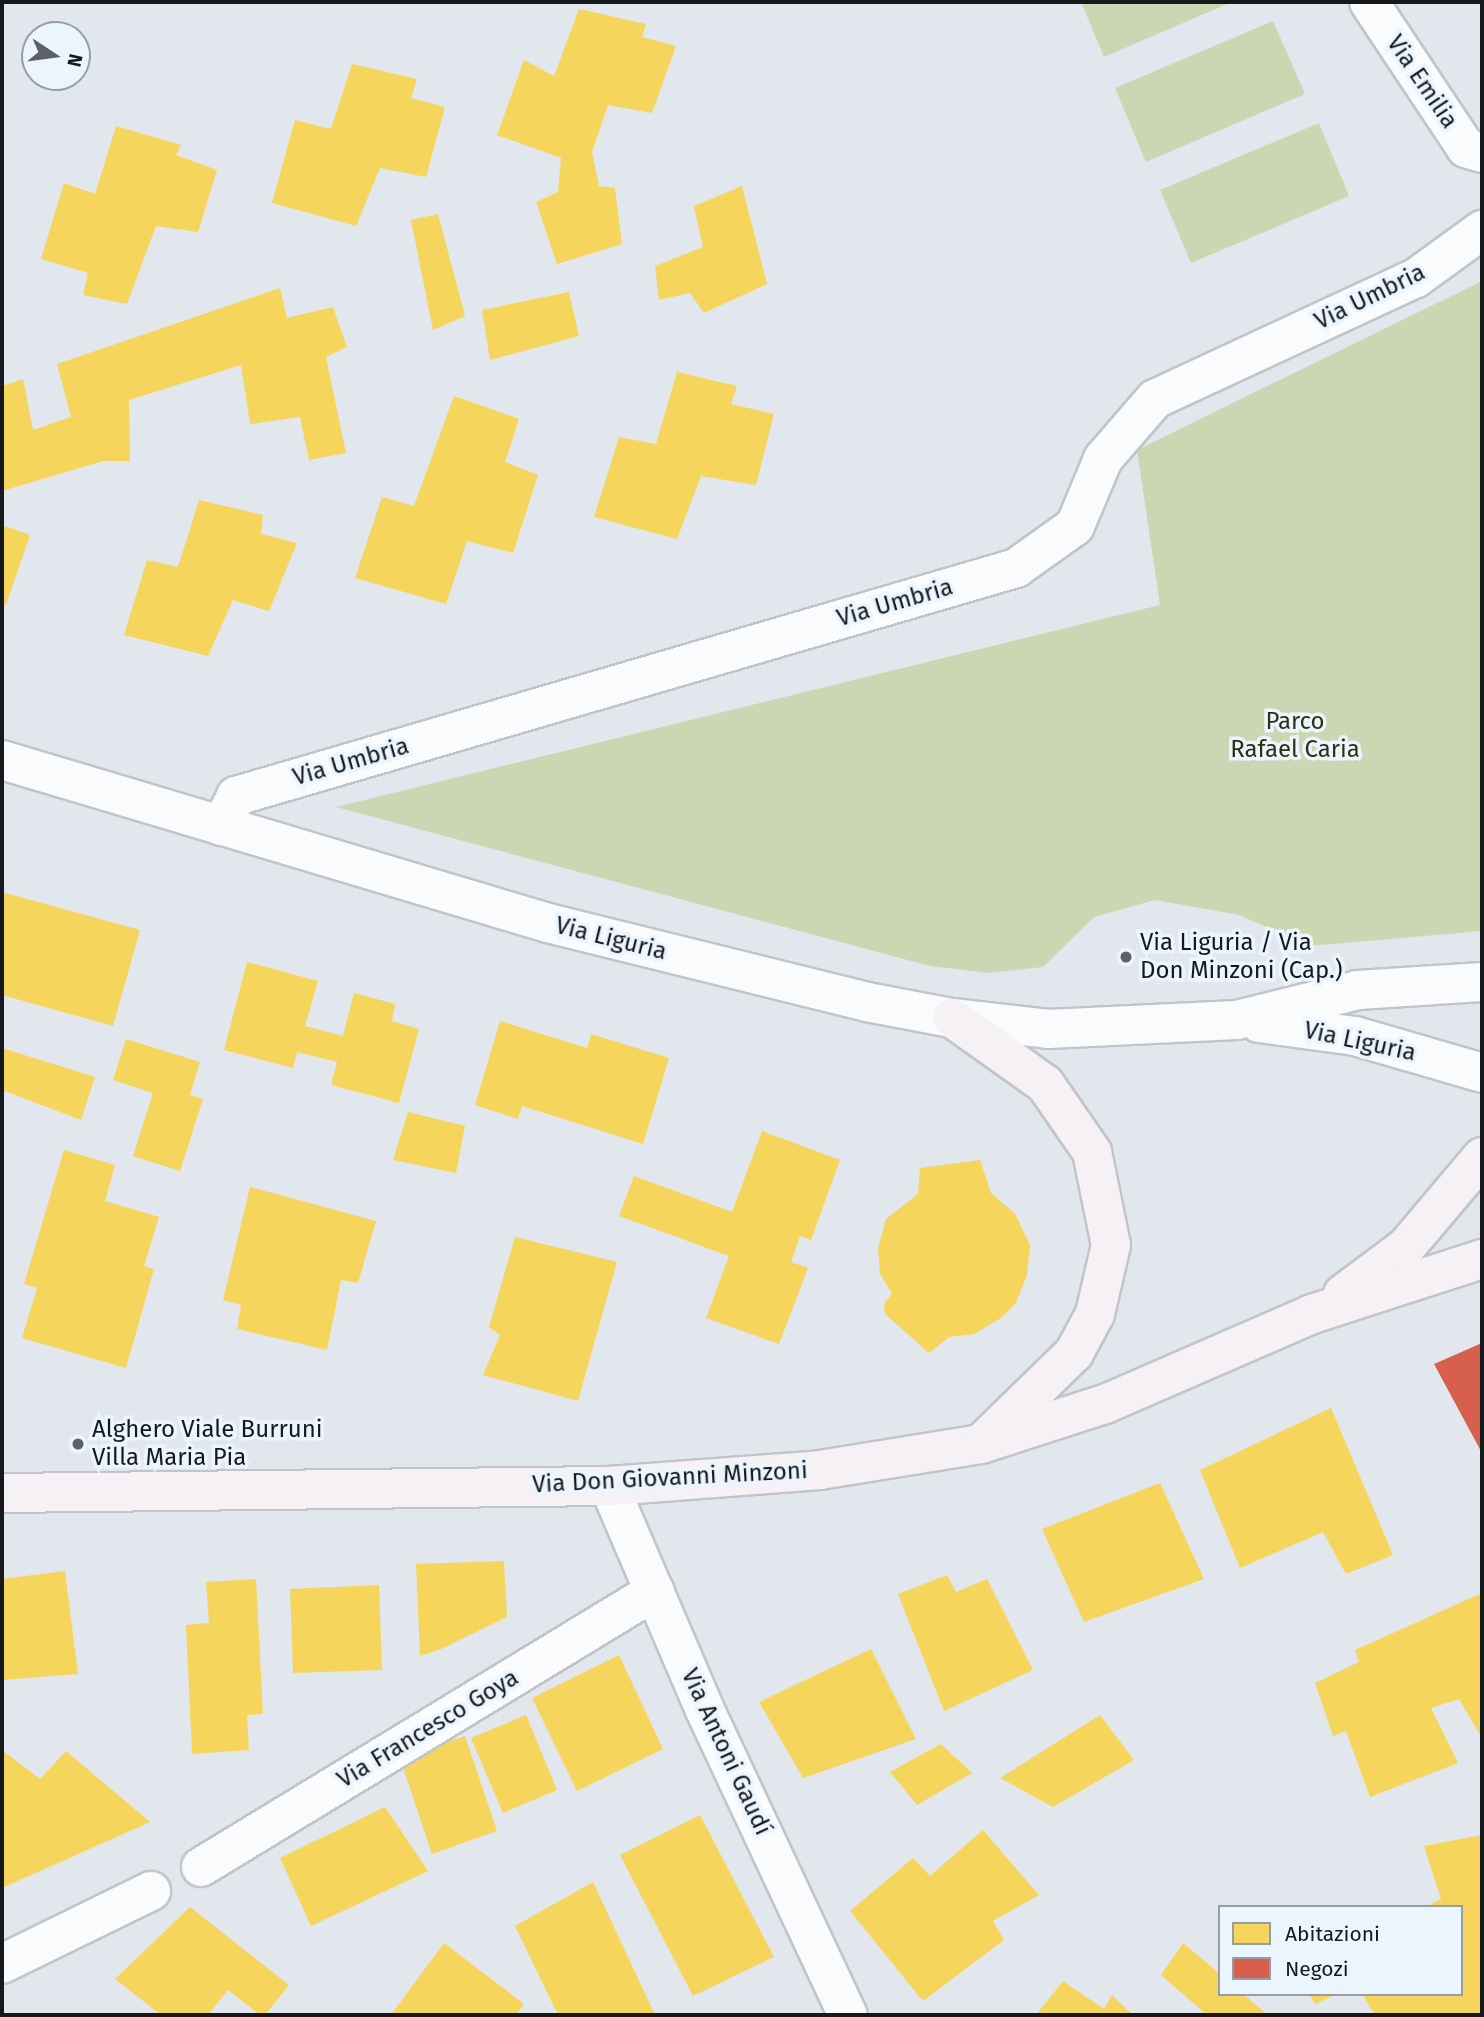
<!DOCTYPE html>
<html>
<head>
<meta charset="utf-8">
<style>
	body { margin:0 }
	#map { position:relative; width:1484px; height:2017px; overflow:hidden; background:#e1e7ec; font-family:"Fira Sans",sans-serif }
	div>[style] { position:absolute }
	.green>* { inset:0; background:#ccd6b2 }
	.homes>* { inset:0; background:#f6d55c }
	.shops>* { inset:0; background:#d6604d }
	.roads { filter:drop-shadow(2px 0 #c1c5c9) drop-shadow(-2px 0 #c1c5c9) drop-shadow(0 2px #c1c5c9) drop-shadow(0 -2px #c1c5c9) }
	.minor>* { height:38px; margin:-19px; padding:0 19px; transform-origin:19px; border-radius:19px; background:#fafbfc }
	.major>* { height:38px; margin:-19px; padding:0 19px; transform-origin:19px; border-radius:19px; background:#f5f1f4 }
	.dots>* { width:19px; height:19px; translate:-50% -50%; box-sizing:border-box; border:4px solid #ebf5fe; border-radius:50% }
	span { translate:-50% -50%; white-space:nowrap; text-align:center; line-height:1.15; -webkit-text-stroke:7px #ebf5fe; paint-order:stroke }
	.street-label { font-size:24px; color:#16191c }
	.park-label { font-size:24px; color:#2c3112 }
	.poi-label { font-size:24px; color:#16191c }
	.left { translate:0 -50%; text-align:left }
	.frame { position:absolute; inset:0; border:4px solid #16191c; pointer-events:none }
	.legend { position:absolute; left:1218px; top:1905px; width:245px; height:91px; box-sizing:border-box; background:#ebf5fe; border:2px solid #969da4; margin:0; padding:9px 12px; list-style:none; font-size:21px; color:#16191c }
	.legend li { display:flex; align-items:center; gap:14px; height:35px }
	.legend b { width:35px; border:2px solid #969da4 }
	.north { position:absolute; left:21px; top:21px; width:70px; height:70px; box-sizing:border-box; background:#ebf5fe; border:2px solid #969da4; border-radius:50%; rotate:103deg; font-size:19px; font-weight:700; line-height:28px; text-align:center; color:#16191c }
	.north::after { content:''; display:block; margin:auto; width:24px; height:32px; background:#5d6165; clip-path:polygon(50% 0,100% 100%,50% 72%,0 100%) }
</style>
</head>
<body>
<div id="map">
	<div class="green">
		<div style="clip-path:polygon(1081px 2px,1232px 2px,1104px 57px)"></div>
		<div style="clip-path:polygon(1273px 21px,1305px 94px,1146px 162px,1115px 88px)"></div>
		<div style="clip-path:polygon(1319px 123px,1349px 196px,1191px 263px,1160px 190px)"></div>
		<div style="clip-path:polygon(1482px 281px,1482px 931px,1309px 946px,1239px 915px,1155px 900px,1094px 917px,1043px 967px,989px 973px,930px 966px,336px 807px,1160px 605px,1137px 450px)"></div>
	</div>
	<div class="homes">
		<div style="clip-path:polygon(579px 9px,646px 24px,642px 37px,676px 46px,652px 113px,608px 105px,592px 152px,599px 186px,615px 188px,622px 244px,557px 264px,536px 202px,558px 192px,561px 158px,497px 135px,524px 60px,554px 76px)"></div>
		<div style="clip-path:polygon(352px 64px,417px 79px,411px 98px,445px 107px,426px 177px,380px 168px,356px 226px,272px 203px,295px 120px,331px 129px)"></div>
		<div style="clip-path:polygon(116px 126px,181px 145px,176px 155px,217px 170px,198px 232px,156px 226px,127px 304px,83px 295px,88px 273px,41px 259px,64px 183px,95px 194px)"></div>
		<div style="clip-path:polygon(742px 186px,767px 284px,704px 313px,690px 293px,659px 300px,655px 266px,703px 247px,694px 206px)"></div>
		<div style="clip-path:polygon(438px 214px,465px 316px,433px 330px,411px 220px)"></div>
		<div style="clip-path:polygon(280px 288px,287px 318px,333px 307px,347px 347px,326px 357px,346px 453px,309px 460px,300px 417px,250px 424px,241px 365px,129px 400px,130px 461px,103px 461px,2px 491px,2px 386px,23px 379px,33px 430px,71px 417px,57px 364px)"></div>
		<div style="clip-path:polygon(569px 292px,579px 336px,490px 360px,482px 310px)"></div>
		<div style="clip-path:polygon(677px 372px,737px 386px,731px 404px,774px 414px,756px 485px,701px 476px,677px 539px,594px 517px,619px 437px,656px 444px)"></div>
		<div style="clip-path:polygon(454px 396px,519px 419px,505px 462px,538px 475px,513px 553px,467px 541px,446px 604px,355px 578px,382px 497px,414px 506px)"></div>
		<div style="clip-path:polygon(199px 500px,263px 515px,261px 534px,297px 543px,269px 611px,233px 600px,208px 656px,124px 635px,147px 560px,178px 567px)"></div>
		<div style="clip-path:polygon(2px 525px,30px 535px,6px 605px,2px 604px)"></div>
		<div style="clip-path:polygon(2px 892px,140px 930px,113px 1026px,2px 995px)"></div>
		<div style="clip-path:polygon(247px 962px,318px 981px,305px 1026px,343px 1036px,354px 993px,395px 1004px,392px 1021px,419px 1029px,399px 1103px,331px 1085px,337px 1062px,297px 1052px,293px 1068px,224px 1050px)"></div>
		<div style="clip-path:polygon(500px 1021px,587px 1048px,591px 1034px,669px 1058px,643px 1144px,522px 1106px,518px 1119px,475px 1105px)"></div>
		<div style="clip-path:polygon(126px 1039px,200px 1062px,190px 1095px,203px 1099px,180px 1171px,133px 1156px,153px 1093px,113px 1080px)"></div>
		<div style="clip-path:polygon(2px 1048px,95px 1077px,81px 1120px,2px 1090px)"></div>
		<div style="clip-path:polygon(408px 1112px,465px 1126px,456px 1173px,393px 1160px)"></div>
		<div style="clip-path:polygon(762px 1131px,840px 1160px,811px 1240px,800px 1236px,791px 1262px,808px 1268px,779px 1344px,706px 1318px,729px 1256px,619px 1216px,634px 1176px,732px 1212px)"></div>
		<div style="clip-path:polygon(64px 1150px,115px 1165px,105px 1201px,159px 1217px,144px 1266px,154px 1269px,126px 1368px,22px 1338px,37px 1288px,24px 1284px)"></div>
		<div style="clip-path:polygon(980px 1160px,991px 1193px,1015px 1214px,1030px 1245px,1027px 1275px,1016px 1303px,1001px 1318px,974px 1334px,949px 1337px,929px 1353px,885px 1314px,884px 1304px,892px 1293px,880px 1274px,878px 1248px,886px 1219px,918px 1194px,920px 1168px)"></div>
		<div style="clip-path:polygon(250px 1187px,376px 1221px,358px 1283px,341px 1280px,327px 1350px,237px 1329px,241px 1305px,223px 1300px)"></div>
		<div style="clip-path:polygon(515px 1237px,617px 1262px,578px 1401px,483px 1375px,500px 1335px,489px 1327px)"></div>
		<div style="clip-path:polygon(1331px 1408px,1393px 1555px,1346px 1574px,1323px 1532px,1240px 1568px,1200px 1470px)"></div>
		<div style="clip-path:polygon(1160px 1483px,1204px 1579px,1084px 1622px,1042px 1529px)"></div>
		<div style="clip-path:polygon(504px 1561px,507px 1617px,441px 1649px,420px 1656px,416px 1564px)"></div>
		<div style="clip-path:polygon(65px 1571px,78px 1674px,2px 1680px,2px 1579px)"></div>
		<div style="clip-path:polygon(947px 1575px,956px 1592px,987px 1579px,1033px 1670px,944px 1711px,898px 1594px)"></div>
		<div style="clip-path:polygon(256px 1579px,263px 1714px,247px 1715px,249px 1750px,192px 1754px,186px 1625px,209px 1623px,206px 1582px)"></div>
		<div style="clip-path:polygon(379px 1585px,382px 1670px,293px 1673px,290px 1589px)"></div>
		<div style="clip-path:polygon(1482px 1593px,1482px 1733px,1480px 1735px,1459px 1699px,1431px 1708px,1458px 1763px,1370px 1797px,1346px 1731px,1333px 1736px,1315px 1683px,1359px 1662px,1355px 1650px)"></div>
		<div style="clip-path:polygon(871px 1649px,916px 1739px,803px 1778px,759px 1702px)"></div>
		<div style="clip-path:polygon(619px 1655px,663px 1749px,577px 1791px,532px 1698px)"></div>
		<div style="clip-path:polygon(526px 1715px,557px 1790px,503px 1813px,471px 1738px)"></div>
		<div style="clip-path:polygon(1100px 1715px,1134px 1760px,1053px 1807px,1000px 1778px)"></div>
		<div style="clip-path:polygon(465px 1736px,497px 1831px,432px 1854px,400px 1758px)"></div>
		<div style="clip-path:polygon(941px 1744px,972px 1773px,917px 1805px,890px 1772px)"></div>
		<div style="clip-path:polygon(2px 1750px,40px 1779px,66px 1751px,150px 1822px,2px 1888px)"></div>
		<div style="clip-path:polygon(385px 1807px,428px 1871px,311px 1926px,280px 1858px)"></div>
		<div style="clip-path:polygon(700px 1815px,774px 1957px,693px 1996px,620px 1855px)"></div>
		<div style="clip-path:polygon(983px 1830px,1039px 1895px,993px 1921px,1004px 1940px,923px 2001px,850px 1911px,913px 1858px,930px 1876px)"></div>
		<div style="clip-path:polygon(1482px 1835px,1482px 2012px,1476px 2015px,1375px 2015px,1362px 1994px,1461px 1994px,1461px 1907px,1426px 1907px,1441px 1899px,1424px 1846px)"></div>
		<div style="clip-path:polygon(593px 1882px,655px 2015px,558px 2015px,515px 1926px)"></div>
		<div style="clip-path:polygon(190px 1907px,289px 1985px,265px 2015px,260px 2015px,228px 1990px,208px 2015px,161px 2015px,115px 1979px)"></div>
		<div style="clip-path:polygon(444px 1943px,524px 2004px,516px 2015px,398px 2015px,393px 2012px)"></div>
		<div style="clip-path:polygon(1183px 1943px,1220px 1974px,1220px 1994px,1243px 1994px,1268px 2015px,1207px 2015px,1161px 1975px)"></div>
		<div style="clip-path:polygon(1063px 1981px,1104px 2009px,1112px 1995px,1133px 2015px,1036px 2015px)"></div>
		<div style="clip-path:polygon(1309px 1994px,1337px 1994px,1315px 2004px)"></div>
	</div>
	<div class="shops">
		<div style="clip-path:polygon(1482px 1343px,1482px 1453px,1434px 1364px)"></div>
	</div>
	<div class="roads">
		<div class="minor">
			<div style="left:1369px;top:2px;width:175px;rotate:56.4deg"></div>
			<div style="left:1466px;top:148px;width:17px;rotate:17deg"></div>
			<div style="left:2px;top:760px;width:570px;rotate:16.62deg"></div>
			<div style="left:548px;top:923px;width:329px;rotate:13.9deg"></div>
			<div style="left:867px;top:1002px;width:86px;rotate:10.7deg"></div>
			<div style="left:952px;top:1018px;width:97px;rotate:6.5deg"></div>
			<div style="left:1048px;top:1029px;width:189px;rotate:-2.7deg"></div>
			<div style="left:1237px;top:1020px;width:125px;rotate:-13.9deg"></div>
			<div style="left:1358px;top:990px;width:124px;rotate:-3.7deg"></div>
			<div style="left:221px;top:826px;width:34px;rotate:-63deg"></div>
			<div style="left:236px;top:796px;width:813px;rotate:-16.29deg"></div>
			<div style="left:1016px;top:568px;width:72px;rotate:-35.4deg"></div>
			<div style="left:1075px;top:526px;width:73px;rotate:-67.3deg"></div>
			<div style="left:1103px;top:459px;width:79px;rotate:-49.1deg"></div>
			<div style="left:1155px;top:399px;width:288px;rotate:-24.9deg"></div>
			<div style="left:1416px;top:278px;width:82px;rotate:-36deg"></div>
			<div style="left:1259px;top:1023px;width:97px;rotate:7.7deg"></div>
			<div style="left:1355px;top:1036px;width:132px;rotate:16.2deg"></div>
			<div style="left:609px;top:1486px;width:241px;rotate:66.8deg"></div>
			<div style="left:704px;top:1708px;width:339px;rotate:64.9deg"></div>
			<div style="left:201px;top:1867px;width:531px;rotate:-31.3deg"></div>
			<div style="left:2px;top:1964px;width:166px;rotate:-26.1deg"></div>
		</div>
		<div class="major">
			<div style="left:952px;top:1018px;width:114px;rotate:35.4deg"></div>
			<div style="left:1045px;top:1084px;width:83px;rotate:55.3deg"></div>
			<div style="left:1092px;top:1152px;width:95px;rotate:78.5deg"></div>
			<div style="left:1111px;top:1245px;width:71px;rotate:103.1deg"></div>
			<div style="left:1095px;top:1314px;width:44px;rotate:118.3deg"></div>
			<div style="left:1074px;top:1353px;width:123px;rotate:135.7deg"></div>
			<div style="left:1343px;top:1294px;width:79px;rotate:-36.7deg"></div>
			<div style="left:1406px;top:1247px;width:118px;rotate:-49.8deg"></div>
			<div style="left:2px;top:1493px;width:607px;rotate:-0.66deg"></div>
			<div style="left:609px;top:1486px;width:212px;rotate:-4.3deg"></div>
			<div style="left:820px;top:1470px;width:163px;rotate:-9.2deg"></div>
			<div style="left:981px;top:1444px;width:130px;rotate:-17.9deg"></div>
			<div style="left:1105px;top:1404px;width:226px;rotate:-23.5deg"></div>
			<div style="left:1312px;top:1314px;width:179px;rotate:-17.9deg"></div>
		</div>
	</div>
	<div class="dots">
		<div style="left:1126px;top:957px;background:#5d6165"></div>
		<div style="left:78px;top:1444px;background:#5d6165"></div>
	</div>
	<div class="street-label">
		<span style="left:1422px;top:82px;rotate:56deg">Via Emilia</span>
		<span style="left:1370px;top:297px;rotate:-26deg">Via Umbria</span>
		<span style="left:895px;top:603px;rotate:-16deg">Via Umbria</span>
		<span style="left:351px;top:762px;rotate:-16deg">Via Umbria</span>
		<span style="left:611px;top:939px;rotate:14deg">Via Liguria</span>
		<span style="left:1360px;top:1042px;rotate:12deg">Via Liguria</span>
		<span style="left:670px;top:1478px;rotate:-3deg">Via Don Giovanni Minzoni</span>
		<span style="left:428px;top:1729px;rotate:-31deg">Via Francesco Goya</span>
		<span style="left:726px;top:1752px;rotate:65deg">Via Antoni Gaudí</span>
	</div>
	<div class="park-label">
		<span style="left:1295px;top:736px">Parco<br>Rafael Caria</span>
	</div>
	<div class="poi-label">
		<span class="left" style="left:1140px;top:957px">Via Liguria / Via<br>Don Minzoni (Cap.)</span>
		<span class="left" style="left:92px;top:1444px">Alghero Viale Burruni<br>Villa Maria Pia</span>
	</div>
	<div class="frame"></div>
	<ul class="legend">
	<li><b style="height:19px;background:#f6d55c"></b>Abitazioni</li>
	<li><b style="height:19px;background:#d6604d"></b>Negozi</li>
	</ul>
	<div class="north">N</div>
</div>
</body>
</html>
